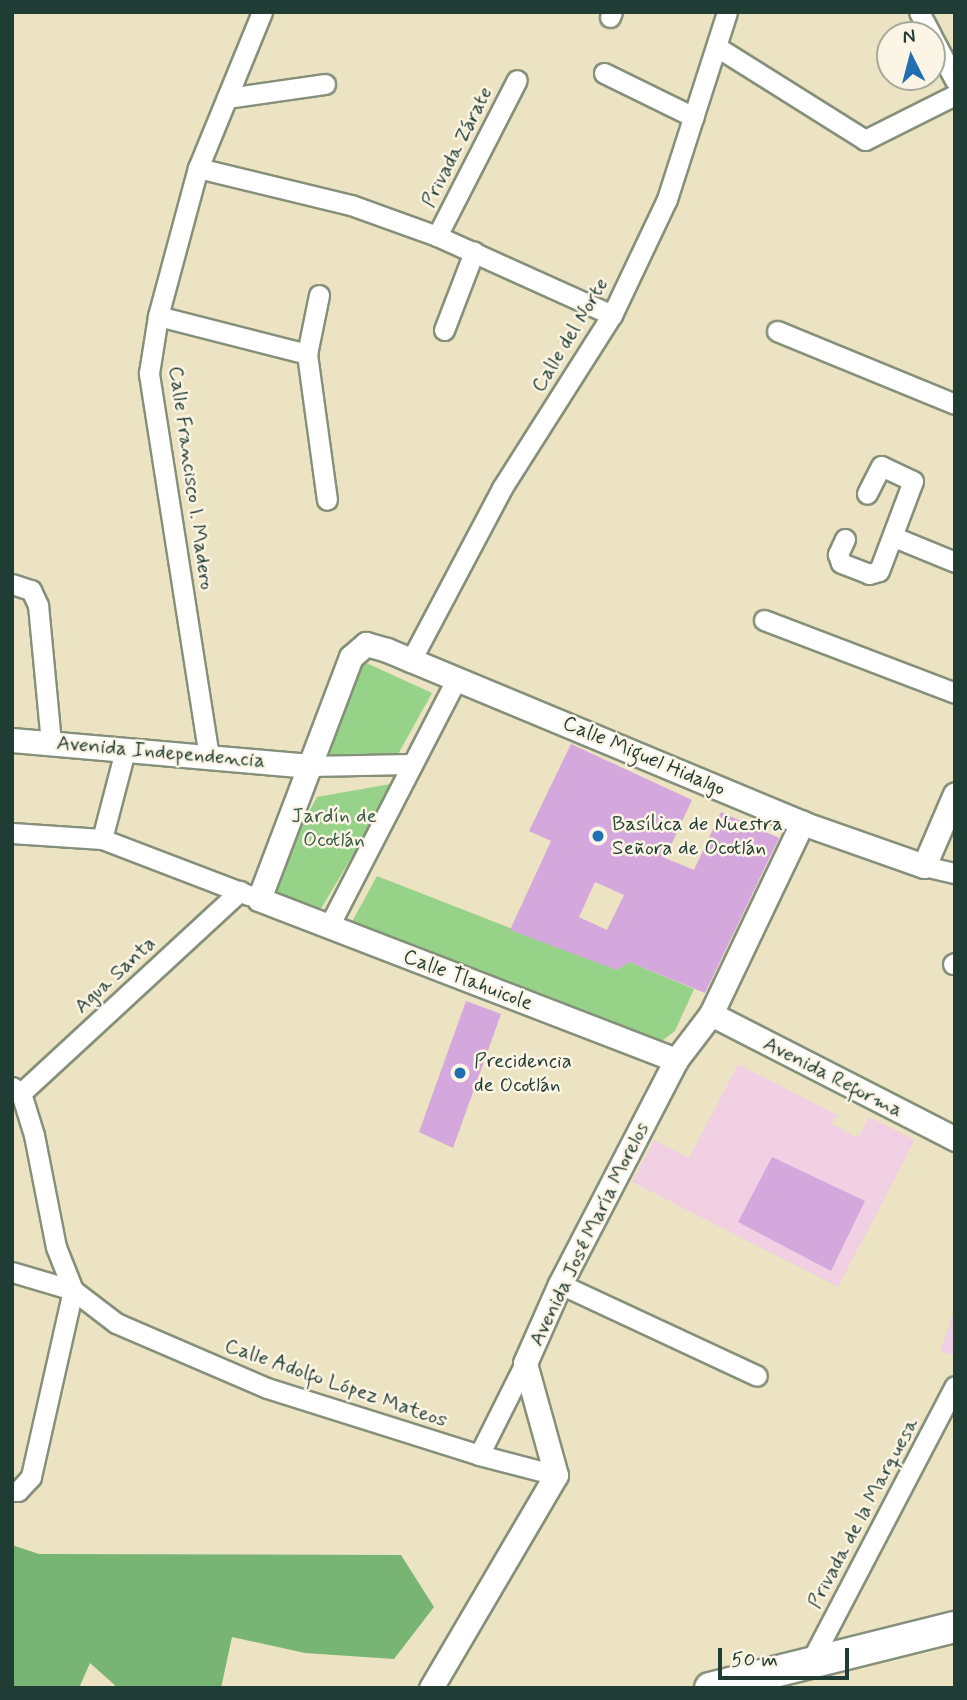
<!DOCTYPE html>
<html>
<head>
<meta charset="utf-8">
<style>
	body { margin:0 }
	#map { position:relative; width:967px; height:1700px; overflow:hidden; background:#ebe3c1; font-family:Mynerve,sans-serif }
	div>[style] { position:absolute }
	.built>* { inset:0; background:#f1d0e4 }
	.green>* { inset:0; background:#96d388 }
	.forest>* { inset:0; background:#78b574 }
	.building>* { inset:0; background:#d5a8dd }
	.roads { filter:drop-shadow(2px 0 #85907a) drop-shadow(-2px 0 #85907a) drop-shadow(0 2px #85907a) drop-shadow(0 -2px #85907a) }
	.minor>* { height:19px; margin:-9.5px; padding:0 9.5px; transform-origin:9.5px; border-radius:9.5px; background:#fff }
	.tertiary>* { height:23px; margin:-11.5px; padding:0 11.5px; transform-origin:11.5px; border-radius:11.5px; background:#fff }
	.primary>* { height:30px; margin:-15px; padding:0 15px; transform-origin:15px; border-radius:15px; background:#fff }
	.dots>* { width:19px; height:19px; translate:-50% -50%; box-sizing:border-box; border:4px solid #fcf5e5; border-radius:50% }
	span { translate:-50% -50%; white-space:nowrap; text-align:center; line-height:1.15; -webkit-text-stroke:5px #fcf5e5; paint-order:stroke }
	.street-label { font-size:21px; color:#1f3d34 }
	.park-label { font-size:21px; color:#375b45 }
	.poi-label { font-size:21px; color:#1f3d34 }
	.left { translate:0 -50%; text-align:left }
	.frame { position:absolute; inset:0; border:14px solid #1f3d34; pointer-events:none }
	.north { position:absolute; left:876px; top:21px; width:70px; height:70px; box-sizing:border-box; background:#fcf5e5; border:2px solid #a4ab9e; border-radius:50%; rotate:354deg; font-size:19px; font-weight:700; line-height:28px; text-align:center; color:#1f3d34 }
	.north::after { content:''; display:block; margin:auto; width:24px; height:32px; background:#1f6fb2; clip-path:polygon(50% 0,100% 100%,50% 72%,0 100%) }
	.scale { position:absolute; left:718px; top:1648px; width:131px; height:32px; box-sizing:border-box; border:4px solid #1f3d34; border-top:0; padding-left:9px; font-size:21px; line-height:24px; white-space:nowrap; color:#1f3d34; -webkit-text-stroke:5px #fcf5e5; paint-order:stroke }
</style>
</head>
<body>
<div id="map">
	<div class="built">
		<div style="clip-path:polygon(738px 1064px,837px 1115px,832px 1124px,858px 1138px,869px 1117px,915px 1140px,838px 1287px,632px 1182px,654px 1140px,689px 1158px)"></div>
		<div style="clip-path:polygon(955px 1309px,955px 1356px,940px 1351px)"></div>
	</div>
	<div class="green">
		<div style="clip-path:polygon(362px 661px,432px 693px,397px 756px,321px 756px)"></div>
		<div style="clip-path:polygon(396px 783px,316px 917px,262px 898px,317px 797px)"></div>
		<div style="clip-path:polygon(377px 876px,617px 970px,629px 962px,694px 989px,675px 1031px,655px 1046px,348px 929px)"></div>
	</div>
	<div class="forest">
		<div style="clip-path:polygon(12px 1545px,39px 1554px,401px 1555px,434px 1607px,394px 1659px,305px 1653px,232px 1637px,221px 1688px,118px 1688px,90px 1663px,79px 1688px,12px 1688px)"></div>
	</div>
	<div class="building">
		<div style="clip-path:polygon(evenodd,571px 744px,692px 800px,665px 858px,694px 870px,721px 812px,779px 838px,705px 993px,629px 962px,617px 970px,510px 930px,551px 841px,529px 831px,571px 744px,595px 882px,624px 895px,607px 930px,579px 917px,595px 882px)"></div>
		<div style="clip-path:polygon(466px 1001px,501px 1014px,453px 1148px,419px 1132px)"></div>
		<div style="clip-path:polygon(772px 1157px,865px 1201px,831px 1271px,738px 1222px)"></div>
	</div>
	<div class="roads">
		<div class="minor">
			<div style="left:919px;top:12px;width:26px;rotate:62deg"></div>
			<div style="left:610px;top:17px;width:5px;rotate:-68deg"></div>
			<div style="left:932px;top:37px;width:49px;rotate:61.9deg"></div>
			<div style="left:717px;top:47px;width:175px;rotate:32.1deg"></div>
			<div style="left:865px;top:140px;width:101px;rotate:-26.6deg"></div>
			<div style="left:604px;top:73px;width:100px;rotate:26.1deg"></div>
			<div style="left:227px;top:98px;width:99px;rotate:-8.1deg"></div>
			<div style="left:198px;top:168px;width:157px;rotate:13.6deg"></div>
			<div style="left:351px;top:205px;width:91px;rotate:19.8deg"></div>
			<div style="left:437px;top:236px;width:192px;rotate:24.3deg"></div>
			<div style="left:437px;top:236px;width:175px;rotate:-62.9deg"></div>
			<div style="left:319px;top:295px;width:60px;rotate:101.5deg"></div>
			<div style="left:307px;top:354px;width:147px;rotate:82.2deg"></div>
			<div style="left:158px;top:316px;width:154px;rotate:14.3deg"></div>
			<div style="left:444px;top:330px;width:84px;rotate:-69deg"></div>
			<div style="left:777px;top:331px;width:192px;rotate:22.3deg"></div>
			<div style="left:894px;top:537px;width:66px;rotate:22.3deg"></div>
			<div style="left:845px;top:539px;width:17px;rotate:115deg"></div>
			<div style="left:838px;top:554px;width:9px;rotate:72deg"></div>
			<div style="left:841px;top:563px;width:30px;rotate:21deg"></div>
			<div style="left:869px;top:574px;width:10px;rotate:-17deg"></div>
			<div style="left:879px;top:571px;width:96px;rotate:-69.3deg"></div>
			<div style="left:913px;top:481px;width:35px;rotate:-155deg"></div>
			<div style="left:881px;top:466px;width:31px;rotate:117deg"></div>
			<div style="left:12px;top:584px;width:20px;rotate:18deg"></div>
			<div style="left:31px;top:590px;width:17px;rotate:65deg"></div>
			<div style="left:38px;top:605px;width:138px;rotate:84.6deg"></div>
			<div style="left:764px;top:620px;width:204px;rotate:20.9deg"></div>
			<div style="left:410px;top:662px;width:197px;rotate:-62.1deg"></div>
			<div style="left:502px;top:488px;width:205px;rotate:-57.6deg"></div>
			<div style="left:612px;top:315px;width:128px;rotate:-64.6deg"></div>
			<div style="left:667px;top:199px;width:196px;rotate:-72.2deg"></div>
			<div style="left:209px;top:757px;width:389px;rotate:-98.9deg"></div>
			<div style="left:149px;top:373px;width:58px;rotate:-81deg"></div>
			<div style="left:158px;top:316px;width:153px;rotate:-74.9deg"></div>
			<div style="left:198px;top:168px;width:169px;rotate:-67.7deg"></div>
			<div style="left:310px;top:766px;width:101px;rotate:-1.1deg"></div>
			<div style="left:12px;top:833px;width:90px;rotate:3.8deg"></div>
			<div style="left:102px;top:839px;width:157px;rotate:20.9deg"></div>
			<div style="left:102px;top:839px;width:91px;rotate:-75.4deg"></div>
			<div style="left:924px;top:866px;width:32px;rotate:13deg"></div>
			<div style="left:329px;top:926px;width:279px;rotate:-62.7deg"></div>
			<div style="left:953px;top:964px;width:2px;rotate:-27deg"></div>
			<div style="left:12px;top:1087px;width:11px;rotate:34deg"></div>
			<div style="left:21px;top:1093px;width:44px;rotate:72.8deg"></div>
			<div style="left:34px;top:1135px;width:114px;rotate:78.9deg"></div>
			<div style="left:56px;top:1247px;width:46px;rotate:68.4deg"></div>
			<div style="left:73px;top:1290px;width:54px;rotate:37.5deg"></div>
			<div style="left:116px;top:1323px;width:164px;rotate:23.3deg"></div>
			<div style="left:267px;top:1388px;width:222px;rotate:17.5deg"></div>
			<div style="left:479px;top:1455px;width:80px;rotate:14.6deg"></div>
			<div style="left:21px;top:1093px;width:298px;rotate:-42.7deg"></div>
			<div style="left:12px;top:1272px;width:64px;rotate:16.4deg"></div>
			<div style="left:73px;top:1290px;width:192px;rotate:102.7deg"></div>
			<div style="left:31px;top:1477px;width:19px;rotate:133deg"></div>
			<div style="left:18px;top:1491px;width:6px;rotate:180deg"></div>
			<div style="left:560px;top:1284px;width:217px;rotate:25deg"></div>
			<div style="left:479px;top:1455px;width:103px;rotate:-63.4deg"></div>
			<div style="left:811px;top:1661px;width:310px;rotate:-62.4deg"></div>
		</div>
		<div class="tertiary">
			<div style="left:12px;top:740px;width:299px;rotate:5deg"></div>
			<div style="left:711px;top:1014px;width:274px;rotate:27.1deg"></div>
			<div style="left:676px;top:1060px;width:447px;rotate:-158.9deg"></div>
			<div style="left:259px;top:899px;width:259px;rotate:-69.2deg"></div>
			<div style="left:351px;top:657px;width:20px;rotate:-41deg"></div>
			<div style="left:366px;top:644px;width:22px;rotate:16deg"></div>
			<div style="left:387px;top:650px;width:450px;rotate:22.6deg"></div>
			<div style="left:802px;top:823px;width:129px;rotate:19.4deg"></div>
			<div style="left:924px;top:866px;width:78px;rotate:-66.7deg"></div>
			<div style="left:431px;top:1688px;width:247px;rotate:-59.6deg"></div>
			<div style="left:556px;top:1475px;width:116px;rotate:-105.5deg"></div>
			<div style="left:525px;top:1363px;width:86px;rotate:-66.1deg"></div>
			<div style="left:560px;top:1284px;width:252px;rotate:-62.6deg"></div>
			<div style="left:676px;top:1060px;width:58px;rotate:-52.7deg"></div>
			<div style="left:711px;top:1014px;width:212px;rotate:-64.5deg"></div>
		</div>
		<div class="primary">
			<div style="left:710px;top:1688px;width:252px;rotate:-14deg"></div>
		</div>
	</div>
	<div class="dots">
		<div style="left:598px;top:836px;background:#1f6fb2"></div>
		<div style="left:460px;top:1073px;background:#1f6fb2"></div>
	</div>
	<div class="street-label">
		<span style="left:457px;top:147px;rotate:-63deg">Privada Zárate</span>
		<span style="left:570px;top:335px;rotate:-59deg">Calle del Norte</span>
		<span style="left:191px;top:478px;rotate:82deg">Calle Francisco I. Madero</span>
		<span style="left:161px;top:752px;rotate:5deg">Avenida Independencia</span>
		<span style="left:644px;top:756px;rotate:23deg">Calle Miguel Hidalgo</span>
		<span style="left:115px;top:975px;rotate:-43deg">Agua Santa</span>
		<span style="left:468px;top:980px;rotate:21deg">Calle Tlahuicole</span>
		<span style="left:833px;top:1077px;rotate:27deg">Avenida Reforma</span>
		<span style="left:589px;top:1234px;rotate:-64deg">Avenida José María Morelos</span>
		<span style="left:336px;top:1383px;rotate:19deg">Calle Adolfo López Mateos</span>
		<span style="left:863px;top:1513px;rotate:-62deg">Privada de la Marquesa</span>
	</div>
	<div class="park-label">
		<span style="left:334px;top:828px">Jardín de<br>Ocotlán</span>
	</div>
	<div class="poi-label">
		<span class="left" style="left:612px;top:836px">Basílica de Nuestra<br>Señora de Ocotlán</span>
		<span class="left" style="left:474px;top:1073px">Precidencia<br>de Ocotlán</span>
	</div>
	<div class="frame"></div>
	<div class="north">N</div>
	<div class="scale">50 m</div>
</div>
</body>
</html>
